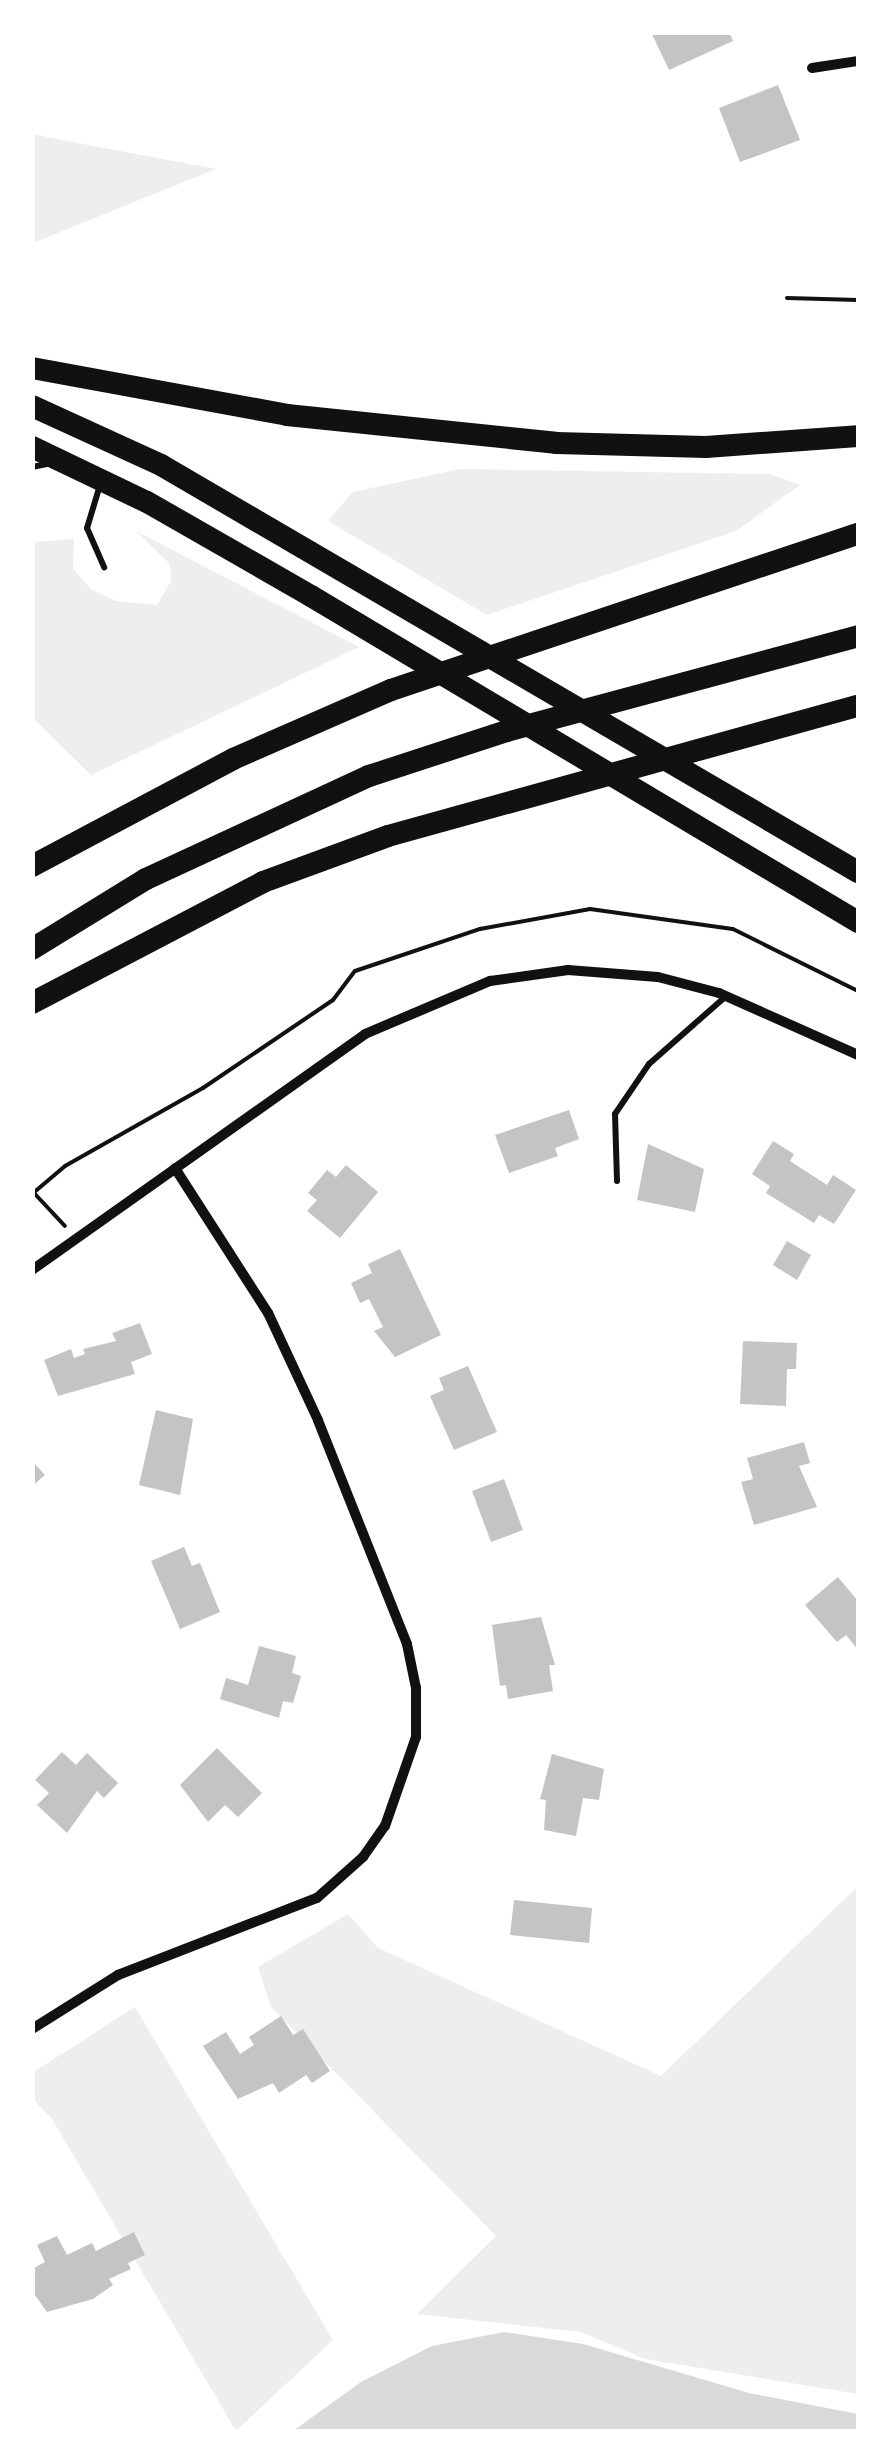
<!DOCTYPE html>
<html>
<head>
<meta charset="utf-8">
<style>
	body { margin:0 }
	#map { position:relative; width:891px; height:2464px; overflow:hidden; background:#fff; font-family:Raleway,sans-serif }
	div>[style] { position:absolute }
	.green>* { inset:0; background:#eee }
	.water>* { inset:0; background:#d9d9d9 }
	.building>* { inset:0; background:#c4c4c4 }
	.path>* { height:4px; margin:-2px; padding:0 2px; transform-origin:2px; border-radius:2px; background:#111 }
	.service>* { height:6px; margin:-3px; padding:0 3px; transform-origin:3px; border-radius:3px; background:#111 }
	.minor>* { height:10px; margin:-5px; padding:0 5px; transform-origin:5px; border-radius:5px; background:#111 }
	.motorway>* { height:22px; margin:-11px; padding:0 11px; transform-origin:11px; border-radius:11px; background:#111 }
	span { translate:-50% -50%; white-space:nowrap; text-align:center; line-height:1.15; -webkit-text-stroke:8px #fff; paint-order:stroke }
	.frame { position:absolute; inset:0; border:35px solid #fff; pointer-events:none }
</style>
</head>
<body>
<div id="map">
	<div class="green">
		<div style="clip-path:polygon(33px 134px,62px 140px,216px 169px,33px 243px)"></div>
		<div style="clip-path:polygon(460px 469px,769px 474px,800px 485px,736px 531px,487px 615px,328px 521px,353px 492px)"></div>
		<div style="clip-path:polygon(136px 531px,359px 647px,91px 775px,33px 718px,33px 542px,74px 539px,73px 569px,92px 590px,116px 601px,157px 605px,171px 581px,170px 564px)"></div>
		<div style="clip-path:polygon(858px 1886px,858px 2394px,645px 2359px,581px 2332px,417px 2314px,496px 2236px,271px 2007px,258px 1967px,348px 1914px,378px 1948px,661px 2076px)"></div>
		<div style="clip-path:polygon(135px 2007px,333px 2340px,236px 2431px,52px 2119px,33px 2099px,32px 2073px)"></div>
	</div>
	<div class="water">
		<div style="clip-path:polygon(504px 2332px,583px 2344px,749px 2393px,858px 2414px,858px 2431px,293px 2431px,361px 2382px,432px 2346px)"></div>
	</div>
	<div class="building">
		<div style="clip-path:polygon(651px 32px,729px 32px,733px 41px,669px 70px)"></div>
		<div style="clip-path:polygon(778px 85px,800px 140px,740px 162px,719px 108px)"></div>
		<div style="clip-path:polygon(569px 1110px,579px 1139px,555px 1148px,558px 1156px,509px 1173px,495px 1135px)"></div>
		<div style="clip-path:polygon(773px 1141px,794px 1154px,790px 1161px,827px 1185px,833px 1175px,856px 1190px,834px 1224px,819px 1215px,814px 1223px,766px 1193px,770px 1186px,752px 1174px)"></div>
		<div style="clip-path:polygon(648px 1144px,704px 1169px,695px 1212px,637px 1200px)"></div>
		<div style="clip-path:polygon(346px 1165px,378px 1192px,340px 1238px,307px 1211px,317px 1200px,308px 1193px,327px 1170px,336px 1177px)"></div>
		<div style="clip-path:polygon(787px 1241px,811px 1255px,797px 1280px,773px 1265px)"></div>
		<div style="clip-path:polygon(400px 1249px,441px 1335px,395px 1357px,374px 1331px,383px 1327px,369px 1299px,360px 1303px,351px 1283px,372px 1273px,368px 1264px)"></div>
		<div style="clip-path:polygon(140px 1323px,152px 1354px,131px 1362px,135px 1374px,58px 1396px,44px 1360px,71px 1349px,74px 1358px,85px 1354px,83px 1349px,116px 1341px,112px 1333px)"></div>
		<div style="clip-path:polygon(743px 1341px,797px 1343px,796px 1369px,787px 1369px,786px 1406px,740px 1404px)"></div>
		<div style="clip-path:polygon(468px 1366px,497px 1432px,454px 1450px,430px 1396px,444px 1390px,439px 1378px)"></div>
		<div style="clip-path:polygon(156px 1410px,193px 1419px,180px 1495px,139px 1485px)"></div>
		<div style="clip-path:polygon(804px 1442px,810px 1463px,799px 1466px,817px 1507px,754px 1525px,741px 1482px,753px 1479px,747px 1458px)"></div>
		<div style="clip-path:polygon(32px 1461px,45px 1475px,32px 1486px)"></div>
		<div style="clip-path:polygon(504px 1479px,523px 1530px,491px 1542px,472px 1491px)"></div>
		<div style="clip-path:polygon(184px 1547px,192px 1566px,200px 1563px,220px 1612px,180px 1629px,151px 1561px)"></div>
		<div style="clip-path:polygon(838px 1577px,858px 1601px,858px 1650px,846px 1635px,837px 1642px,805px 1605px)"></div>
		<div style="clip-path:polygon(541px 1617px,555px 1665px,549px 1665px,553px 1691px,508px 1699px,506px 1685px,500px 1686px,492px 1625px)"></div>
		<div style="clip-path:polygon(259px 1646px,296px 1656px,292px 1673px,301px 1676px,293px 1703px,283px 1701px,279px 1718px,220px 1699px,226px 1678px,248px 1685px)"></div>
		<div style="clip-path:polygon(217px 1748px,262px 1793px,238px 1817px,225px 1805px,208px 1822px,180px 1785px)"></div>
		<div style="clip-path:polygon(62px 1752px,76px 1765px,87px 1753px,118px 1783px,104px 1798px,97px 1791px,67px 1833px,37px 1805px,49px 1793px,35px 1780px)"></div>
		<div style="clip-path:polygon(552px 1754px,604px 1769px,599px 1800px,583px 1798px,576px 1836px,544px 1830px,546px 1800px,540px 1799px)"></div>
		<div style="clip-path:polygon(514px 1900px,592px 1908px,589px 1943px,510px 1935px)"></div>
		<div style="clip-path:polygon(281px 2016px,293px 2035px,303px 2029px,330px 2071px,312px 2083px,306px 2075px,279px 2093px,273px 2083px,238px 2099px,203px 2046px,226px 2032px,240px 2054px,254px 2045px,249px 2037px)"></div>
		<div style="clip-path:polygon(134px 2232px,145px 2255px,128px 2263px,131px 2269px,109px 2279px,113px 2285px,93px 2299px,47px 2312px,32px 2291px,32px 2269px,45px 2262px,37px 2245px,57px 2236px,67px 2255px,92px 2243px,96px 2251px)"></div>
	</div>
	<div class="path">
		<div style="left:787px;top:298px;width:71px;rotate:1.6deg"></div>
		<div style="left:34px;top:1193px;width:45px;rotate:46.8deg"></div>
		<div style="left:32px;top:1194px;width:43px;rotate:-40.3deg"></div>
		<div style="left:65px;top:1166px;width:159px;rotate:-29.5deg"></div>
		<div style="left:203px;top:1088px;width:157px;rotate:-34.1deg"></div>
		<div style="left:333px;top:1000px;width:36px;rotate:-53deg"></div>
		<div style="left:355px;top:971px;width:132px;rotate:-18.6deg"></div>
		<div style="left:480px;top:929px;width:112px;rotate:-10.3deg"></div>
		<div style="left:590px;top:909px;width:144px;rotate:8deg"></div>
		<div style="left:733px;top:929px;width:140px;rotate:26.4deg"></div>
	</div>
	<div class="service">
		<div style="left:32px;top:467px;width:15px;rotate:-11deg"></div>
		<div style="left:100px;top:485px;width:45px;rotate:106.8deg"></div>
		<div style="left:87px;top:528px;width:43px;rotate:66.4deg"></div>
		<div style="left:617px;top:1181px;width:67px;rotate:-91.7deg"></div>
		<div style="left:615px;top:1114px;width:60px;rotate:-55.8deg"></div>
		<div style="left:649px;top:1064px;width:103px;rotate:-41.4deg"></div>
	</div>
	<div class="minor">
		<div style="left:812px;top:68px;width:47px;rotate:-8.7deg"></div>
		<div style="left:32px;top:1270px;width:408px;rotate:-35.3deg"></div>
		<div style="left:365px;top:1034px;width:136px;rotate:-23deg"></div>
		<div style="left:490px;top:981px;width:79px;rotate:-8deg"></div>
		<div style="left:568px;top:970px;width:90px;rotate:4.4deg"></div>
		<div style="left:658px;top:977px;width:63px;rotate:14.7deg"></div>
		<div style="left:719px;top:993px;width:152px;rotate:24deg"></div>
		<div style="left:32px;top:2029px;width:102px;rotate:-32.1deg"></div>
		<div style="left:118px;top:1975px;width:213px;rotate:-21.2deg"></div>
		<div style="left:317px;top:1898px;width:62px;rotate:-41.7deg"></div>
		<div style="left:363px;top:1857px;width:38px;rotate:-55deg"></div>
		<div style="left:385px;top:1826px;width:94px;rotate:-70.8deg"></div>
		<div style="left:416px;top:1737px;width:49px;rotate:-90deg"></div>
		<div style="left:416px;top:1688px;width:45px;rotate:-101.6deg"></div>
		<div style="left:407px;top:1644px;width:241px;rotate:-111.7deg"></div>
		<div style="left:318px;top:1420px;width:118px;rotate:-115deg"></div>
		<div style="left:268px;top:1313px;width:172px;rotate:-122.7deg"></div>
	</div>
	<div class="motorway">
		<div style="left:32px;top:368px;width:259px;rotate:10.4deg"></div>
		<div style="left:287px;top:415px;width:270px;rotate:5.9deg"></div>
		<div style="left:556px;top:443px;width:150px;rotate:1.5deg"></div>
		<div style="left:706px;top:447px;width:152px;rotate:-4.1deg"></div>
		<div style="left:32px;top:406px;width:142px;rotate:24.6deg"></div>
		<div style="left:161px;top:465px;width:807px;rotate:30.28deg"></div>
		<div style="left:32px;top:447px;width:127px;rotate:25.6deg"></div>
		<div style="left:147px;top:502px;width:189px;rotate:29.8deg"></div>
		<div style="left:311px;top:596px;width:637px;rotate:30.79deg"></div>
		<div style="left:32px;top:866px;width:228px;rotate:-28deg"></div>
		<div style="left:233px;top:759px;width:172px;rotate:-23.6deg"></div>
		<div style="left:391px;top:690px;width:492px;rotate:-18.5deg"></div>
		<div style="left:32px;top:949px;width:134px;rotate:-31.6deg"></div>
		<div style="left:146px;top:879px;width:246px;rotate:-24.8deg"></div>
		<div style="left:369px;top:776px;width:145px;rotate:-18.1deg"></div>
		<div style="left:507px;top:731px;width:364px;rotate:-15.1deg"></div>
		<div style="left:32px;top:1003px;width:261px;rotate:-27.6deg"></div>
		<div style="left:263px;top:882px;width:133px;rotate:-20.2deg"></div>
		<div style="left:388px;top:836px;width:488px;rotate:-15.5deg"></div>
	</div>
	<div class="frame"></div>
</div>
</body>
</html>
